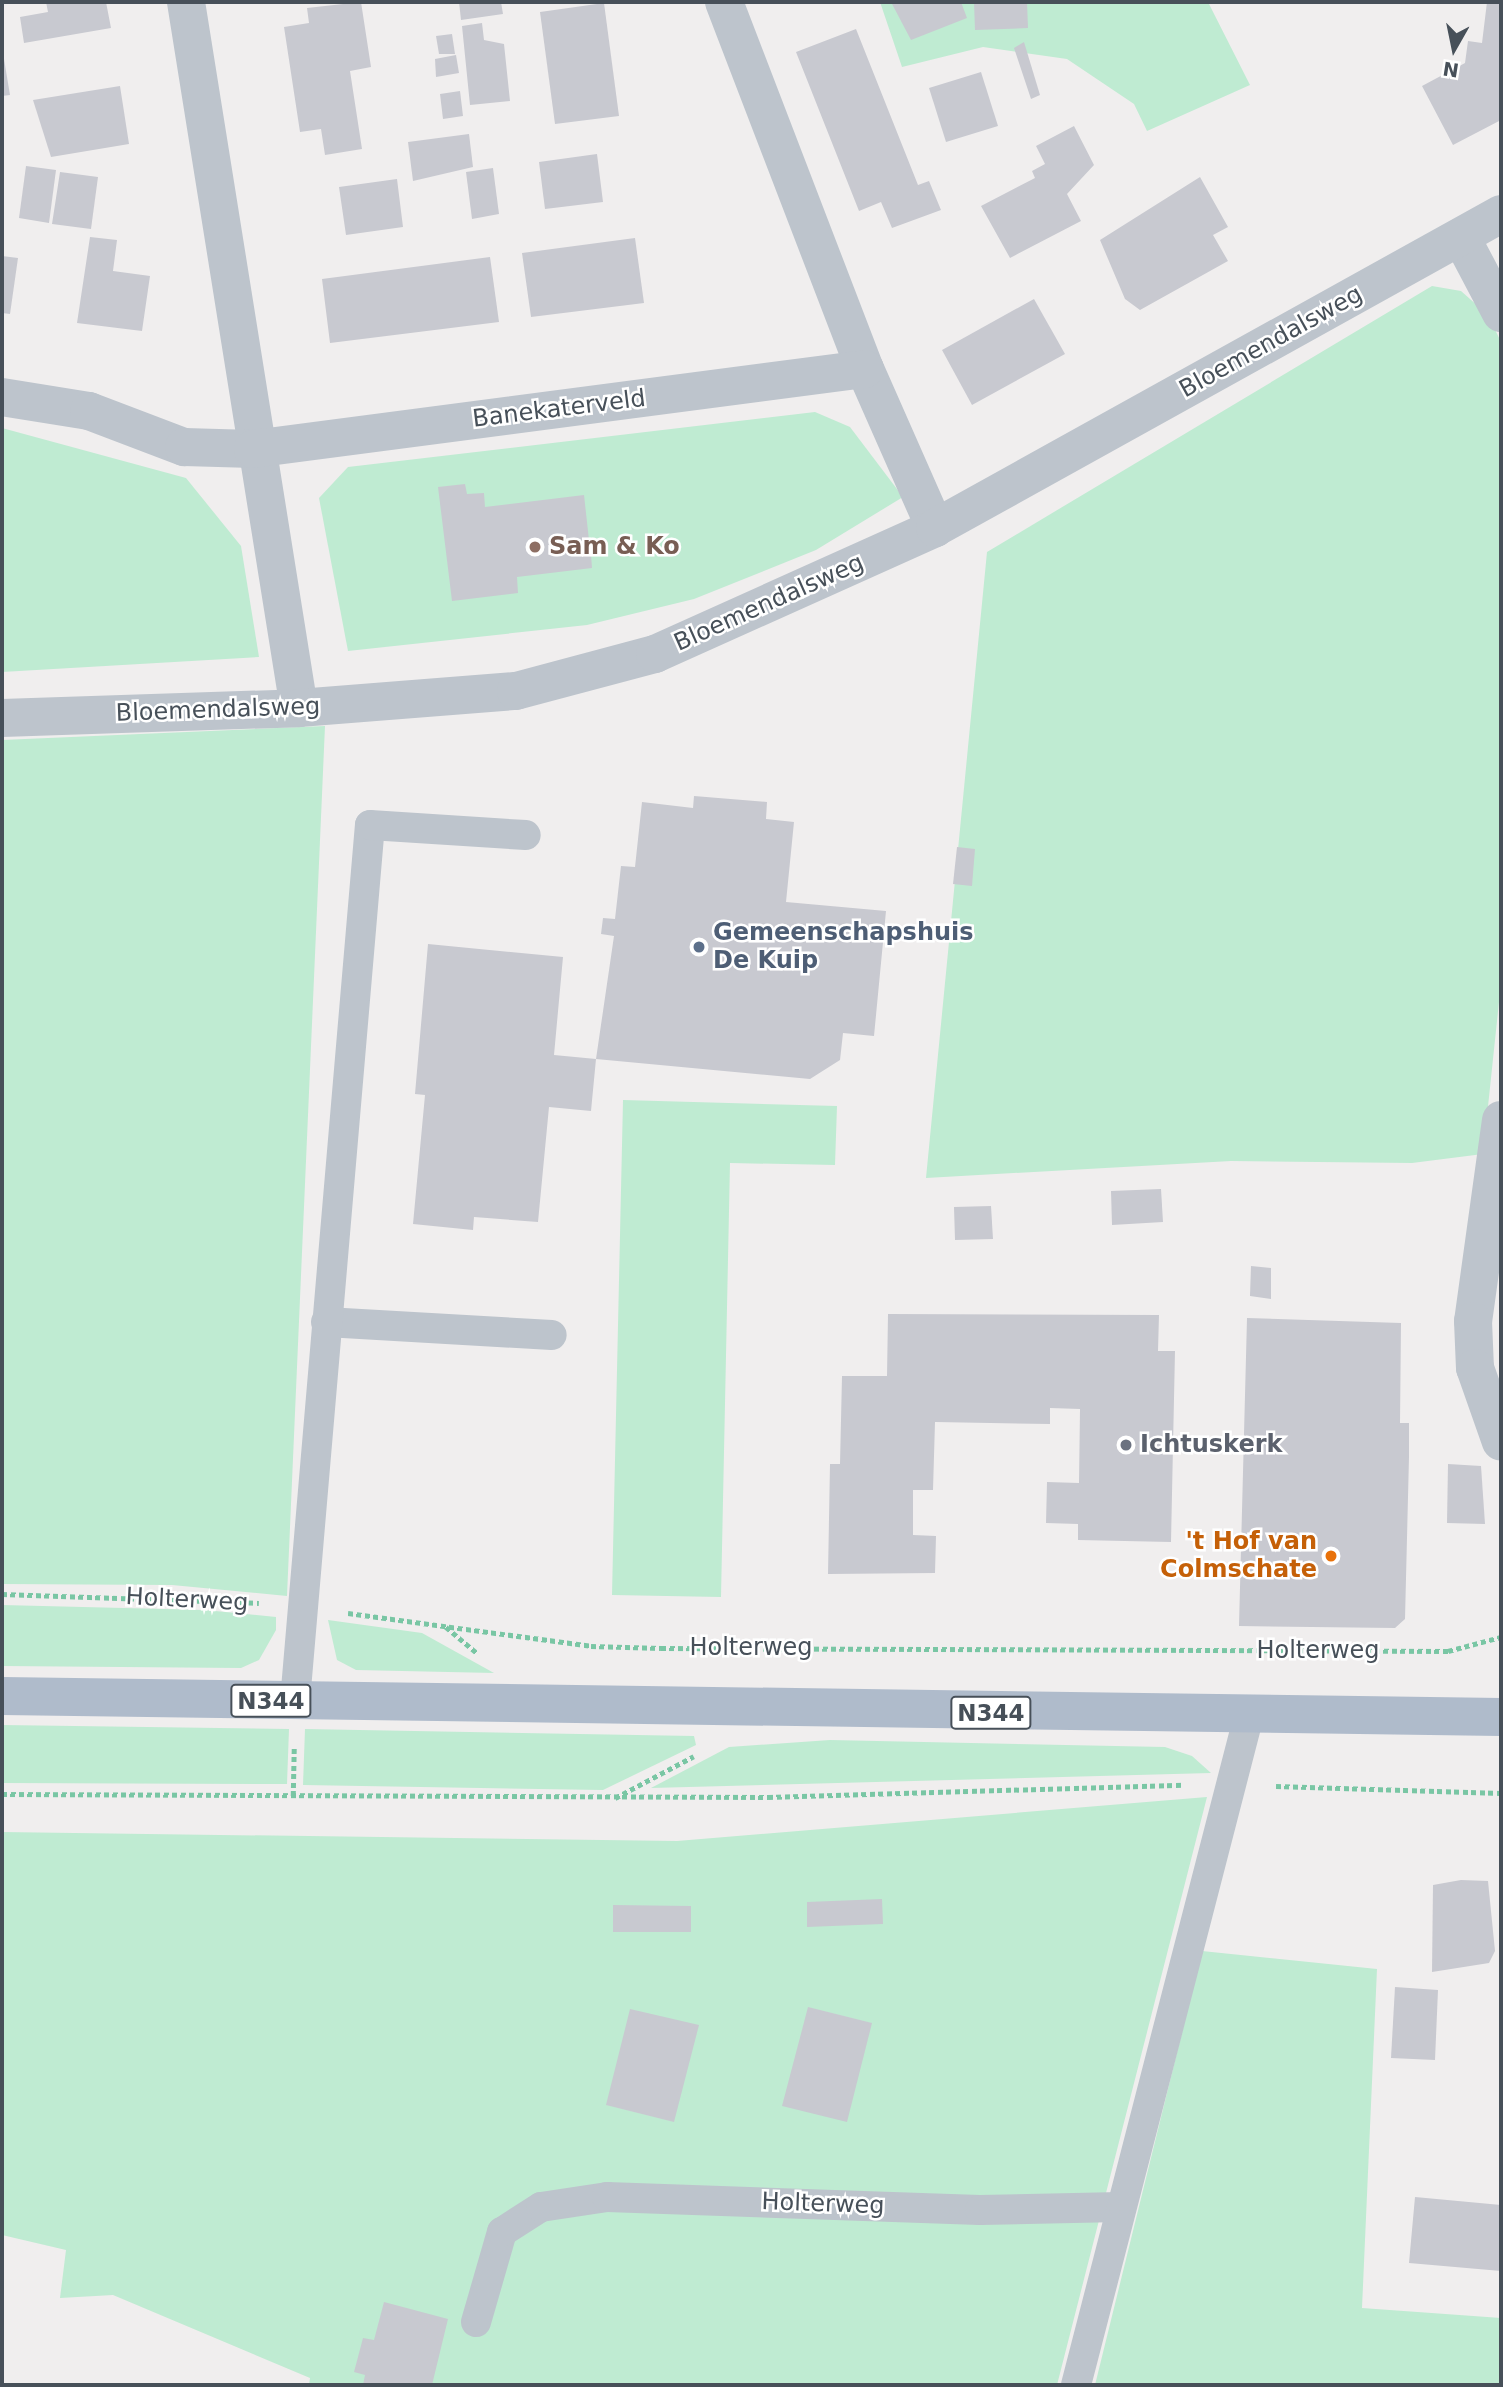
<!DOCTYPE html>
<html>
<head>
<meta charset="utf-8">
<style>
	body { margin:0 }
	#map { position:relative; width:1503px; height:2387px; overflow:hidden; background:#f0eeee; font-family:"DejaVu Sans",sans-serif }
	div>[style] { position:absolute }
	.green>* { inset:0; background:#bfebd2 }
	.building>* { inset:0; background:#c8c9d0 }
	.path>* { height:4.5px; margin-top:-2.25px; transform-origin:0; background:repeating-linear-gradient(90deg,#79c6a4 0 5px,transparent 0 8.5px) }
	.lane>* { height:30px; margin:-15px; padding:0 15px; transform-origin:15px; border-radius:15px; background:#bdc4cc }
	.street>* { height:38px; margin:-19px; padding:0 19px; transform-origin:19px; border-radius:19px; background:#bdc4cc }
	.primary>* { height:38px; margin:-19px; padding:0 19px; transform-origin:19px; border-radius:19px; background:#afbbcb }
	.dots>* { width:19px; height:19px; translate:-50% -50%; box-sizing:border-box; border:4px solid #fff; border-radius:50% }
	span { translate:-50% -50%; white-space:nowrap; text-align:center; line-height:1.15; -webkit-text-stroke:5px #fff; paint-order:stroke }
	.shield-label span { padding:2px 5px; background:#fff; border:2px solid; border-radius:5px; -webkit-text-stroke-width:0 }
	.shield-label { font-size:23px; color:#475059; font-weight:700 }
	.street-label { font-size:24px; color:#475059 }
	.education-label { font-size:24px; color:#785e54; font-weight:700 }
	.left { translate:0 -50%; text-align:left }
	.service-label { font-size:24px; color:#4e5e75; font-weight:700 }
	.worship-label { font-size:24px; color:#5b616d; font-weight:700 }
	.food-label { font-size:24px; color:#c56008; font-weight:700 }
	.right { translate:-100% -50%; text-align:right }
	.frame { position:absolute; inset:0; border:4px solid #475059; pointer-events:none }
	.north { position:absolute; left:1419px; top:14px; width:70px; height:70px; -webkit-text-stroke:5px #fff; paint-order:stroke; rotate:189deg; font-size:19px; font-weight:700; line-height:28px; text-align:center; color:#475059 }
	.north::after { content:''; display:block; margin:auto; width:24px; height:32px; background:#475059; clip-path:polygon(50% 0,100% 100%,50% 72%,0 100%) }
</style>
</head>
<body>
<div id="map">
	<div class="green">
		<div style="clip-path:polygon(880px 2px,1208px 2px,1250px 85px,1147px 131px,1134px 104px,1067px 59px,983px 47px,902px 67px)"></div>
		<div style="clip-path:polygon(1432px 286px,1461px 291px,1488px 315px,1501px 342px,1501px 983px,1483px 1154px,1412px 1163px,1231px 1161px,926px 1178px,987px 552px)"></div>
		<div style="clip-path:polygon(815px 412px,850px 427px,903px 497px,816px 550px,694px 599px,587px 625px,348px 651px,319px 498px,348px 467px)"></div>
		<div style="clip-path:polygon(2px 428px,186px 478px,241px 546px,259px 657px,2px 672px)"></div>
		<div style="clip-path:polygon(325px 726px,287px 1596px,172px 1585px,2px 1584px,2px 740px)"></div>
		<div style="clip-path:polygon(623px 1100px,837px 1106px,835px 1165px,730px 1163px,721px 1597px,612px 1595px)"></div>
		<div style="clip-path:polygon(2px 1605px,205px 1610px,276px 1617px,276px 1630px,259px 1660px,241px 1668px,2px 1666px)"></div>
		<div style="clip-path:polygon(328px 1620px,422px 1633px,494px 1673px,356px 1670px,337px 1660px)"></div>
		<div style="clip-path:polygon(2px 1725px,289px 1729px,287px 1784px,2px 1783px)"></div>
		<div style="clip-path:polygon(305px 1729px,694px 1736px,696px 1745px,603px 1790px,303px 1785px)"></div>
		<div style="clip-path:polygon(830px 1740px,1165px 1747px,1192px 1756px,1211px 1773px,651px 1788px,729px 1747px)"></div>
		<div style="clip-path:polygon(1207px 1797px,1057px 2385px,309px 2385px,310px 2378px,113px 2295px,60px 2298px,66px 2250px,2px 2235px,2px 1832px,677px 1841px)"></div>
		<div style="clip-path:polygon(1202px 1951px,1377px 1969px,1362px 2308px,1501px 2318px,1501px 2385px,1095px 2385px)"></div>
	</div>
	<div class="building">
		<div style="clip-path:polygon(46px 2px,106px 2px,111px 28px,24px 43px,20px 17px,48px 12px)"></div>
		<div style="clip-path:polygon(361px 2px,371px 67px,350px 71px,362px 149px,325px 155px,321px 129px,300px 132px,284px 27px,309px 23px,307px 8px)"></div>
		<div style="clip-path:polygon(459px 2px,501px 2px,503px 14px,461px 20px)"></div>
		<div style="clip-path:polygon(891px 2px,961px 2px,967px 18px,911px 40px)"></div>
		<div style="clip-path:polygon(974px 2px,1027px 2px,1028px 28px,975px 30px)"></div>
		<div style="clip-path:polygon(1487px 2px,1501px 2px,1501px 120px,1453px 145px,1422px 86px,1465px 63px,1468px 41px,1482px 43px)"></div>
		<div style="clip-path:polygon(604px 3px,619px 116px,555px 124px,540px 12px)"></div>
		<div style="clip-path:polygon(482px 23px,484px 40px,504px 44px,510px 101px,470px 105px,462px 26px)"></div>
		<div style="clip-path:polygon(856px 29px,918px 185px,929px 181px,941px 210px,892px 228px,881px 202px,859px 211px,796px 52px)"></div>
		<div style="clip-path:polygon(452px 34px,455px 54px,439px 54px,436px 36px)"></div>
		<div style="clip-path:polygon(1024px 42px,1040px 95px,1031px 99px,1014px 48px)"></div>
		<div style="clip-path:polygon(2px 47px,10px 95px,2px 96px)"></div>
		<div style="clip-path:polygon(456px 55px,459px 73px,436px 77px,435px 59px)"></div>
		<div style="clip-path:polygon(981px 72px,998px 126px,946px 142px,929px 88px)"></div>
		<div style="clip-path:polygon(120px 86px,129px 144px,51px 157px,33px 100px)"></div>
		<div style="clip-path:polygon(460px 91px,463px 116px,443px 119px,440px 94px)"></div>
		<div style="clip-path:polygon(1074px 126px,1094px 165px,1067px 194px,1081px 221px,1010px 258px,981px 206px,1035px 178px,1032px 171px,1045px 164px,1036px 146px)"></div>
		<div style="clip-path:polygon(469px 134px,473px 167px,413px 181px,408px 142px)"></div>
		<div style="clip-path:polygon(597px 154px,603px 202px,545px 209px,539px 162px)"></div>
		<div style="clip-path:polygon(26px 166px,56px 170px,49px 223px,19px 218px)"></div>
		<div style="clip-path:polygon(493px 168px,499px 214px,472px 219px,466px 172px)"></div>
		<div style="clip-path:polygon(60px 172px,98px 177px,91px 229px,52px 224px)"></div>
		<div style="clip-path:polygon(1200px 177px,1228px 227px,1213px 235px,1228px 261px,1140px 310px,1125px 299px,1100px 240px)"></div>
		<div style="clip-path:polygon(397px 179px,403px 227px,346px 235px,339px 187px)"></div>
		<div style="clip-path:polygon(90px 237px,117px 240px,113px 271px,150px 276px,142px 331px,77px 323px)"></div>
		<div style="clip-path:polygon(635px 238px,644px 303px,531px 317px,522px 253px)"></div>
		<div style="clip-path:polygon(2px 256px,18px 258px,10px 314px,2px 313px)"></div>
		<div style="clip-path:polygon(490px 257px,499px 322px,330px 343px,322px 279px)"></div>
		<div style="clip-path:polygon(1034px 299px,1065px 354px,972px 405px,942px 350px)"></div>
		<div style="clip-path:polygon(465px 484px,467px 494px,484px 493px,485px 507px,584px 495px,589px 540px,601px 546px,591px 554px,592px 568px,517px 577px,518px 593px,452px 601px,438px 487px)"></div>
		<div style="clip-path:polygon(694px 796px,767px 802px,766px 819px,794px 822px,786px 902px,886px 911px,874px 1036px,843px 1033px,840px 1060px,810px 1079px,596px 1059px,614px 936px,601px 934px,603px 918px,615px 919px,621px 866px,635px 867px,642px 802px,693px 808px)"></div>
		<div style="clip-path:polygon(957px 847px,975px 849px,972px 886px,953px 884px)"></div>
		<div style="clip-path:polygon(428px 944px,563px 957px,554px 1055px,596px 1059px,591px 1111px,549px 1107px,538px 1222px,474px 1217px,473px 1230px,413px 1224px,425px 1095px,415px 1094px)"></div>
		<div style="clip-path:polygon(1161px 1189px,1163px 1222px,1112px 1225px,1111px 1191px)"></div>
		<div style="clip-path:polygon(991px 1206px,993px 1239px,955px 1240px,954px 1207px)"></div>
		<div style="clip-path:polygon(1251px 1266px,1271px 1268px,1271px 1299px,1250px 1296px)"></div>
		<div style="clip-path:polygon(888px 1314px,1159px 1315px,1158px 1351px,1175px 1351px,1171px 1542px,1078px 1540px,1078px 1524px,1046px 1523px,1047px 1482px,1079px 1483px,1080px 1409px,1050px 1408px,1050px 1424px,935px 1422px,933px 1490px,913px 1490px,913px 1535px,936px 1536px,935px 1573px,828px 1574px,830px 1464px,840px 1464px,842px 1376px,887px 1376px)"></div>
		<div style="clip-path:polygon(1247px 1318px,1401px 1323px,1400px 1423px,1409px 1423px,1409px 1457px,1405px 1619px,1395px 1628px,1239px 1626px)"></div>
		<div style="clip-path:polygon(1448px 1464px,1481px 1466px,1485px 1524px,1447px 1523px)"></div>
		<div style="clip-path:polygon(1461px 1880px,1488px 1881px,1495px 1951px,1489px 1963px,1432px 1972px,1433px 1885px)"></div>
		<div style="clip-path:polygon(882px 1899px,883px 1924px,807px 1927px,807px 1902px)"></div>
		<div style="clip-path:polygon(613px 1905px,691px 1906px,691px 1932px,613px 1932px)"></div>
		<div style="clip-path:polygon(1395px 1987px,1438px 1990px,1435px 2060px,1391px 2058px)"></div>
		<div style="clip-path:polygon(808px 2007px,872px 2023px,847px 2122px,782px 2106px)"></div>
		<div style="clip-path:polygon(630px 2009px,699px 2025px,674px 2122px,606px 2105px)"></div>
		<div style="clip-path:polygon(1415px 2197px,1501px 2205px,1501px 2271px,1409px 2263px)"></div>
		<div style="clip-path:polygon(384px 2302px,448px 2319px,432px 2385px,363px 2385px,365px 2375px,354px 2372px,363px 2338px,374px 2340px)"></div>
	</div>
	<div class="path">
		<div style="left:2px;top:1594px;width:257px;rotate:2deg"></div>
		<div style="left:348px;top:1613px;width:245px;rotate:7.7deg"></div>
		<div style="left:591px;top:1646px;width:70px;rotate:1.6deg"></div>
		<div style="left:661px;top:1648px;width:787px;rotate:0.22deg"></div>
		<div style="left:1448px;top:1651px;width:55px;rotate:-14.8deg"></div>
		<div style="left:446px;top:1627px;width:40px;rotate:40deg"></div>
		<div style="left:1276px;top:1786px;width:225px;rotate:1.8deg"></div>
		<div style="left:2px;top:1794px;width:766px;rotate:0.22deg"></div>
		<div style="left:768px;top:1797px;width:416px;rotate:-1.7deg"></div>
		<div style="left:293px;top:1796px;width:48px;rotate:-88.8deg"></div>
		<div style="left:615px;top:1798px;width:89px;rotate:-28deg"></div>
	</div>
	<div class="lane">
		<div style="left:326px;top:1322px;width:226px;rotate:3.3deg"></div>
		<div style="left:295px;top:1701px;width:879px;rotate:-85.11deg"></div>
		<div style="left:370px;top:825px;width:156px;rotate:3.7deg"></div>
		<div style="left:476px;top:2322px;width:94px;rotate:-73.9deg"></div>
		<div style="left:502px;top:2232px;width:46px;rotate:-32.7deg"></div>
		<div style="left:541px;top:2207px;width:67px;rotate:-8.6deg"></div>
		<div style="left:607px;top:2197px;width:373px;rotate:2deg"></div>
		<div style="left:980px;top:2210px;width:140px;rotate:-1.2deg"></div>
		<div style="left:1076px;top:2385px;width:692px;rotate:-75.52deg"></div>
	</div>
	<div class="street">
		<div style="left:186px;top:2px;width:715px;rotate:80.91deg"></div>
		<div style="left:724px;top:2px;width:393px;rotate:69deg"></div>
		<div style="left:865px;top:369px;width:174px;rotate:66.2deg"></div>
		<div style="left:1461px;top:237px;width:86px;rotate:62.2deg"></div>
		<div style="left:2px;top:397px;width:88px;rotate:9.1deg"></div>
		<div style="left:89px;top:411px;width:102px;rotate:20.8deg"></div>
		<div style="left:184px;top:447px;width:69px;rotate:1.7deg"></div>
		<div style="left:253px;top:449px;width:617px;rotate:-7.45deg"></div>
		<div style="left:2px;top:718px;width:297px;rotate:-1.9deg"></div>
		<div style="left:299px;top:708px;width:218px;rotate:-4.5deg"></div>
		<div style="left:516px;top:691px;width:144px;rotate:-14.9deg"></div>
		<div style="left:655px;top:654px;width:307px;rotate:-24.2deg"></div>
		<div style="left:935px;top:528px;width:647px;rotate:-29.02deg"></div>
		<div style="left:1501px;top:1120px;width:203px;rotate:97.9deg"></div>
		<div style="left:1473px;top:1321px;width:47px;rotate:87.6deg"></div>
		<div style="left:1475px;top:1368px;width:78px;rotate:70.6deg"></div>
	</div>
	<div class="primary">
		<div style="left:2px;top:1696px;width:1499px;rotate:0.8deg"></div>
	</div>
	<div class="dots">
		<div style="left:535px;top:547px;background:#8d6e63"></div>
		<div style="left:699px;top:947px;background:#5c6f8a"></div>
		<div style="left:1126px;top:1445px;background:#6b7280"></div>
		<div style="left:1331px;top:1556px;background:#e8710a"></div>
	</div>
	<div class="shield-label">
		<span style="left:271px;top:1701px">N344</span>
		<span style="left:991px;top:1713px">N344</span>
	</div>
	<div class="street-label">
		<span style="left:1271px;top:342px;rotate:-29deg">Bloemendalsweg</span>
		<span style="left:559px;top:409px;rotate:-7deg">Banekaterveld</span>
		<span style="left:769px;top:603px;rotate:-24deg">Bloemendalsweg</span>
		<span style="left:218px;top:710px;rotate:-2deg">Bloemendalsweg</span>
		<span style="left:187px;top:1600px;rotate:3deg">Holterweg</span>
		<span style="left:751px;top:1648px">Holterweg</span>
		<span style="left:1318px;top:1651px">Holterweg</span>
		<span style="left:823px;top:2204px;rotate:2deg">Holterweg</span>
	</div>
	<div class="education-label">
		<span class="left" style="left:549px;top:547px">Sam &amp; Ko</span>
	</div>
	<div class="service-label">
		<span class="left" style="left:713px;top:947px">Gemeenschapshuis<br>De Kuip</span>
	</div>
	<div class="worship-label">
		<span class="left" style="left:1140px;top:1445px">Ichtuskerk</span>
	</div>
	<div class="food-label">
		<span class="right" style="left:1317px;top:1556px">'t Hof van<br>Colmschate</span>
	</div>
	<div class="frame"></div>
	<div class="north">N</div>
</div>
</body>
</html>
